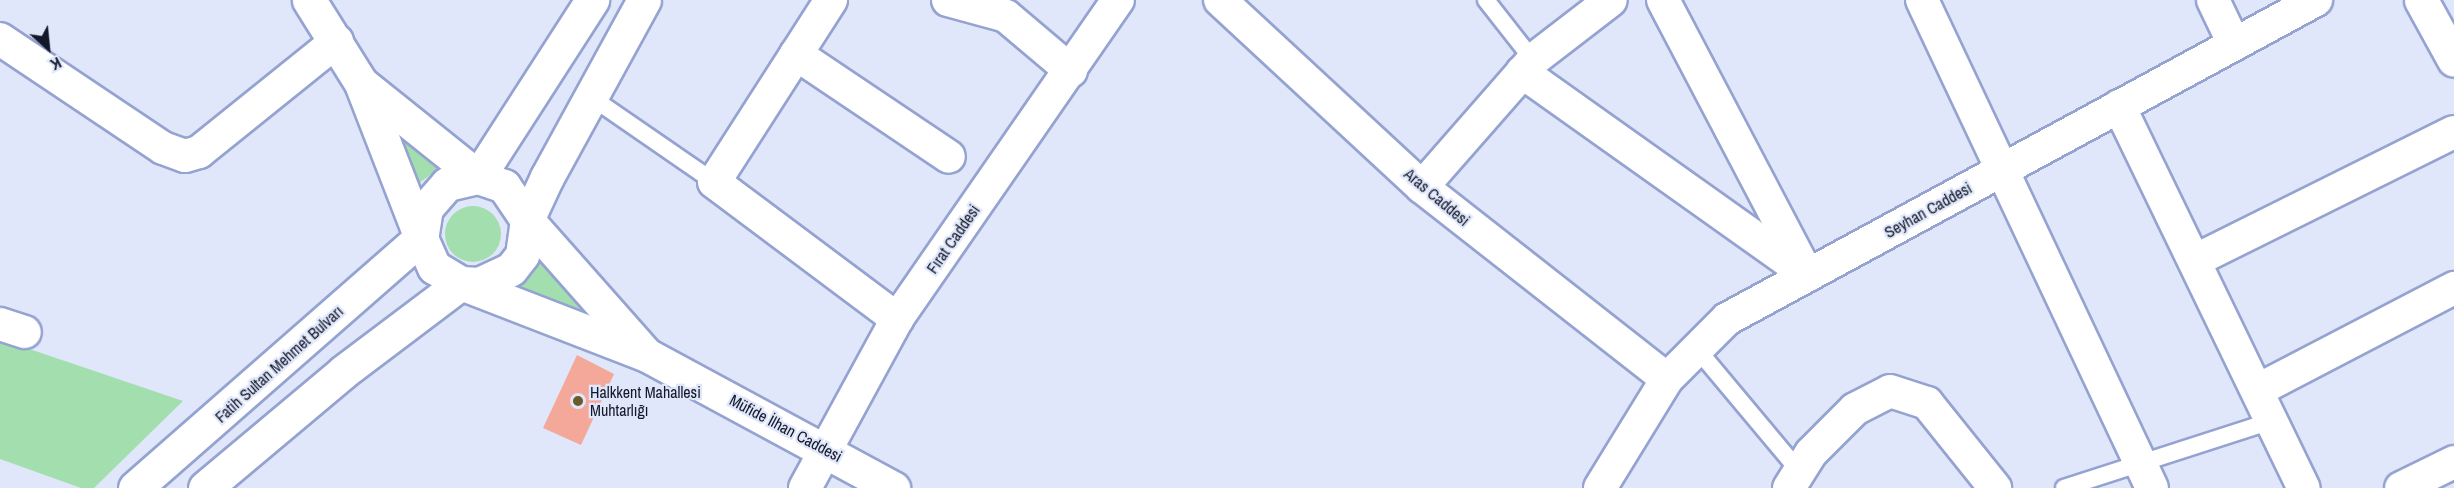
<!DOCTYPE html>
<html>
<head>
<meta charset="utf-8">
<style>
	body { margin:0 }
	#map { position:relative; width:2454px; height:488px; overflow:hidden; background:#e0e7fa; font-family:"Archivo Narrow",sans-serif }
	div>[style] { position:absolute }
	.green>* { inset:0; background:#a3deaf }
	.round { border-radius:50% }
	.building>* { inset:0; background:#f3a89a }
	.roads { filter:drop-shadow(2px 0 #94a3d0) drop-shadow(-2px 0 #94a3d0) drop-shadow(0 2px #94a3d0) drop-shadow(0 -2px #94a3d0) }
	.lane>* { height:16px; margin:-8px; padding:0 8px; transform-origin:8px; border-radius:8px; background:#fff }
	.street>* { height:32px; margin:-16px; padding:0 16px; transform-origin:16px; border-radius:16px; background:#fff }
	.secondary>* { height:33px; margin:-16.5px; padding:0 16.5px; transform-origin:16.5px; border-radius:16.5px; background:#fff }
	.dots>* { width:16px; height:16px; translate:-50% -50%; box-sizing:border-box; border:3px solid #e0e7fa; border-radius:50% }
	span { translate:-50% -50%; white-space:nowrap; text-align:center; line-height:1.15; -webkit-text-stroke:4.5px #e0e7fa; paint-order:stroke }
	.street-label { font-size:16px; color:#131829 }
	.poi-label { font-size:16px; color:#131829 }
	.left { translate:0 -50%; text-align:left }
	.north { position:absolute; left:18px; top:18px; width:60px; height:60px; -webkit-text-stroke:4px #e0e7fa; paint-order:stroke; rotate:153deg; font-size:16px; font-weight:700; line-height:24px; text-align:center; color:#131829 }
	.north::after { content:''; display:block; margin:auto; width:21px; height:27px; background:#131829; clip-path:polygon(50% 0,100% 100%,50% 72%,0 100%) }
</style>
</head>
<body>
<div id="map">
	<div class="green">
		<div style="clip-path:polygon(377px 106px,446px 164px,416px 185px)"></div>
		<div class="round" style="left:445px;top:206px;width:56px;height:56px"></div>
		<div style="clip-path:polygon(533px 255px,612px 332px,514px 284px)"></div>
		<div style="clip-path:polygon(0 339px,183px 401px,94px 488px,81px 488px,0 459px)"></div>
	</div>
	<div class="building">
		<div style="clip-path:polygon(577px 355px,614px 374px,581px 445px,543px 428px)"></div>
	</div>
	<div class="roads">
		<div class="lane">
			<div style="left:1486px;top:0;width:76px;rotate:51.9deg"></div>
			<div style="left:591px;top:97px;width:150px;rotate:34.6deg"></div>
			<div style="left:1697px;top:349px;width:159px;rotate:50.1deg"></div>
			<div style="left:2064px;top:488px;width:221px;rotate:-17.9deg"></div>
		</div>
		<div class="street">
			<div style="left:831px;top:0;width:216px;rotate:122.7deg"></div>
			<div style="left:714px;top:182px;width:229px;rotate:36.8deg"></div>
			<div style="left:948px;top:0;width:60px;rotate:15.4deg"></div>
			<div style="left:1006px;top:16px;width:85px;rotate:40.2deg"></div>
			<div style="left:1220px;top:0;width:275px;rotate:42.8deg"></div>
			<div style="left:1422px;top:187px;width:311px;rotate:38.1deg"></div>
			<div style="left:1663px;top:0;width:305px;rotate:62.3deg"></div>
			<div style="left:1922px;top:0;width:539px;rotate:64.76deg"></div>
			<div style="left:2213px;top:0;width:49px;rotate:64.5deg"></div>
			<div style="left:0;top:39px;width:196px;rotate:33.8deg"></div>
			<div style="left:163px;top:148px;width:23px;rotate:20deg"></div>
			<div style="left:185px;top:156px;width:15px;rotate:-16deg"></div>
			<div style="left:199px;top:152px;width:177px;rotate:-38.8deg"></div>
			<div style="left:796px;top:54px;width:184px;rotate:33.9deg"></div>
			<div style="left:1522px;top:72px;width:351px;rotate:35.4deg"></div>
			<div style="left:2119px;top:106px;width:424px;rotate:64.2deg"></div>
			<div style="left:1422px;top:187px;width:169px;rotate:-48.8deg"></div>
			<div style="left:1533px;top:60px;width:98px;rotate:-37.6deg"></div>
			<div style="left:2196px;top:260px;width:288px;rotate:-26.4deg"></div>
			<div style="left:0;top:324px;width:26px;rotate:18deg"></div>
			<div style="left:2260px;top:389px;width:219px;rotate:-27.5deg"></div>
			<div style="left:805px;top:488px;width:192px;rotate:-61.4deg"></div>
			<div style="left:897px;top:319px;width:388px;rotate:-55.3deg"></div>
			<div style="left:1600px;top:488px;width:128px;rotate:-58.4deg"></div>
			<div style="left:1667px;top:379px;width:85px;rotate:-45deg"></div>
			<div style="left:1727px;top:319px;width:670px;rotate:-28.44deg"></div>
			<div style="left:1789px;top:488px;width:41px;rotate:-57.8deg"></div>
			<div style="left:1811px;top:453px;width:62px;rotate:-45deg"></div>
			<div style="left:1855px;top:409px;width:39px;rotate:-27deg"></div>
			<div style="left:1890px;top:391px;width:39px;rotate:18deg"></div>
			<div style="left:1927px;top:403px;width:109px;rotate:51.3deg"></div>
			<div style="left:2401px;top:488px;width:59px;rotate:-26.1deg"></div>
		</div>
		<div class="secondary">
			<div style="left:2421px;top:0;width:68px;rotate:61.2deg"></div>
			<div style="left:362px;top:84px;width:149px;rotate:38.7deg"></div>
			<div style="left:478px;top:177px;width:211px;rotate:-57.2deg"></div>
			<div style="left:643px;top:351px;width:175px;rotate:-131.5deg"></div>
			<div style="left:527px;top:220px;width:41px;rotate:-124.1deg"></div>
			<div style="left:504px;top:186px;width:28px;rotate:-161deg"></div>
			<div style="left:478px;top:177px;width:32px;rotate:167deg"></div>
			<div style="left:447px;top:184px;width:32px;rotate:131deg"></div>
			<div style="left:426px;top:208px;width:30px;rotate:99deg"></div>
			<div style="left:421px;top:238px;width:32px;rotate:66deg"></div>
			<div style="left:434px;top:267px;width:31px;rotate:31deg"></div>
			<div style="left:461px;top:283px;width:18px;rotate:3deg"></div>
			<div style="left:479px;top:284px;width:35px;rotate:-25deg"></div>
			<div style="left:511px;top:269px;width:18px;rotate:-52deg"></div>
			<div style="left:522px;top:255px;width:35px;rotate:-82deg"></div>
			<div style="left:527px;top:220px;width:47px;rotate:-65.1deg"></div>
			<div style="left:547px;top:177px;width:202px;rotate:-61.3deg"></div>
			<div style="left:135px;top:488px;width:380px;rotate:-41.2deg"></div>
			<div style="left:421px;top:238px;width:166px;rotate:-111.2deg"></div>
			<div style="left:361px;top:83px;width:98px;rotate:-122.1deg"></div>
			<div style="left:205px;top:488px;width:180px;rotate:-40deg"></div>
			<div style="left:343px;top:372px;width:148px;rotate:-37deg"></div>
			<div style="left:461px;top:283px;width:199px;rotate:21.2deg"></div>
			<div style="left:647px;top:355px;width:280px;rotate:28.4deg"></div>
		</div>
	</div>
	<div class="dots">
		<div style="left:578px;top:401px;background:#6c5a28"></div>
	</div>
	<div class="street-label">
		<span style="left:1437px;top:197px;rotate:40deg">Aras Caddesi</span>
		<span style="left:1928px;top:210px;rotate:-29deg">Seyhan Caddesi</span>
		<span style="left:953px;top:239px;rotate:-55deg">Fırat Caddesi</span>
		<span style="left:279px;top:364px;rotate:-42deg">Fatih Sultan Mehmet Bulvarı</span>
		<span style="left:786px;top:428px;rotate:28deg">Müfide İlhan Caddesi</span>
	</div>
	<div class="poi-label">
		<span class="left" style="left:590px;top:401px">Halkkent Mahallesi<br>Muhtarlığı</span>
	</div>
	<div class="north">K</div>
</div>
</body>
</html>
